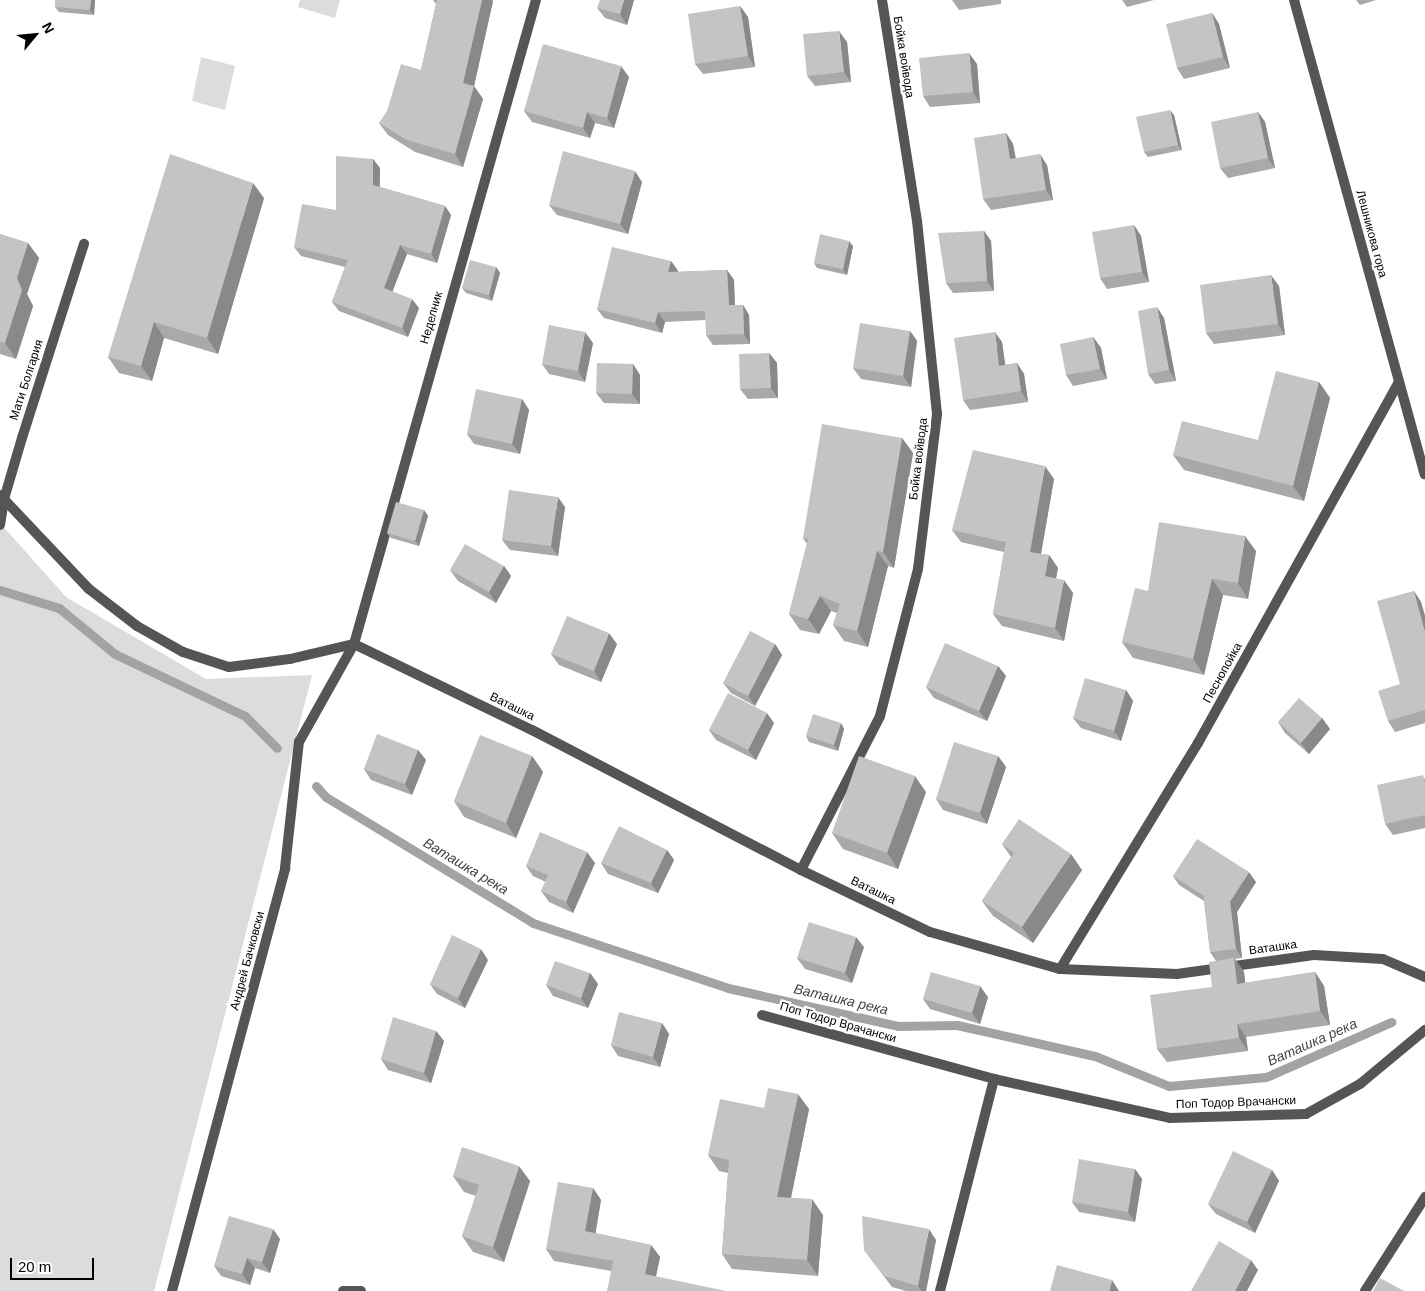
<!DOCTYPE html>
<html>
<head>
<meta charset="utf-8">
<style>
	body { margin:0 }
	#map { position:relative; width:1425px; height:1291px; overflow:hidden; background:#fff; font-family:Arial,sans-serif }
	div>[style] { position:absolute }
	.green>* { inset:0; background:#dcdcdc }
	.stream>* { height:9px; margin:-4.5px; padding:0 4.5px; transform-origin:4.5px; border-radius:4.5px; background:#a3a3a3 }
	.street>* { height:10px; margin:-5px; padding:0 5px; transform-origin:5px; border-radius:5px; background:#555 }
	.wall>* { inset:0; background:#a9a9a9 }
	.shaded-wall>* { inset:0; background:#898989 }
	.building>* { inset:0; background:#c4c4c4 }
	span { translate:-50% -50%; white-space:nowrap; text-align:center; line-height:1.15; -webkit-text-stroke:4.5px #fff; paint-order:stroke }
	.street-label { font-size:12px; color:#000 }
	.water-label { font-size:14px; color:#444; font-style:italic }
	.north { position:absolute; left:10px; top:10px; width:50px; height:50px; -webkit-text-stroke:4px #fff; paint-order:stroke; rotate:62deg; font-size:14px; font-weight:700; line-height:20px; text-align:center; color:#000 }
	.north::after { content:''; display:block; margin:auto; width:18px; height:22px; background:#000; clip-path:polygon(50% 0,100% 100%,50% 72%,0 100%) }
	.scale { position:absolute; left:10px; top:1258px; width:84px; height:22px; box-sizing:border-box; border:2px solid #000; border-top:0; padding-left:6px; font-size:15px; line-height:18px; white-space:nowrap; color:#000; -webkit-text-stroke:4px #fff; paint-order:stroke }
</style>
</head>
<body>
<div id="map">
	<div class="green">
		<div style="clip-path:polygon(300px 0,340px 0,335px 18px,298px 7px)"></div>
		<div style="clip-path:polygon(201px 57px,235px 66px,225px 110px,192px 101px)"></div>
		<div style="clip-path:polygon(0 523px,66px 597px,206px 679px,312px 675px,154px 1291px,0 1291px)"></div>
	</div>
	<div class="stream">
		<div style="left:0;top:590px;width:62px;rotate:17deg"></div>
		<div style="left:59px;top:608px;width:72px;rotate:39.4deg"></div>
		<div style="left:115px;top:654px;width:144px;rotate:25.5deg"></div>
		<div style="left:245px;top:716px;width:45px;rotate:45deg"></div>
		<div style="left:316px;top:786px;width:15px;rotate:48deg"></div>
		<div style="left:326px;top:797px;width:242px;rotate:31.3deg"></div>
		<div style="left:533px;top:923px;width:206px;rotate:18.4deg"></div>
		<div style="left:728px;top:988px;width:174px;rotate:12.6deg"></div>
		<div style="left:898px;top:1026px;width:59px;rotate:-1deg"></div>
		<div style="left:957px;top:1025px;width:141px;rotate:12.7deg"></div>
		<div style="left:1095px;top:1056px;width:80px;rotate:22.1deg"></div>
		<div style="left:1169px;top:1086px;width:97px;rotate:-5.3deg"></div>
		<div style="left:1266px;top:1077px;width:137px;rotate:-23.7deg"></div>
	</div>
	<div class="street">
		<div style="left:1294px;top:0;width:492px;rotate:74.6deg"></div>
		<div style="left:0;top:495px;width:129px;rotate:46.6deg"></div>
		<div style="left:89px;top:589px;width:61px;rotate:37.6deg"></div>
		<div style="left:137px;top:626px;width:53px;rotate:29.5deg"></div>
		<div style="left:183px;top:652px;width:48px;rotate:18.1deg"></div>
		<div style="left:229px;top:667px;width:62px;rotate:-7.5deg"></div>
		<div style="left:290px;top:659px;width:66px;rotate:-13.2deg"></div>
		<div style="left:0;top:525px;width:26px;rotate:-81deg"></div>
		<div style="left:4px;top:499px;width:64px;rotate:-73.6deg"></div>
		<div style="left:22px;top:438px;width:204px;rotate:-72.3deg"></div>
		<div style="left:354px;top:644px;width:198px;rotate:25.8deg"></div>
		<div style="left:532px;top:730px;width:303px;rotate:27.5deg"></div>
		<div style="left:801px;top:870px;width:143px;rotate:25.7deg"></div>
		<div style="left:930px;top:932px;width:135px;rotate:15.9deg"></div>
		<div style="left:1060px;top:969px;width:117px;rotate:2.4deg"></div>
		<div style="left:1177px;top:974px;width:138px;rotate:-7.9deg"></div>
		<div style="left:1314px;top:955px;width:69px;rotate:3.3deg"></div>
		<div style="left:1383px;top:959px;width:46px;rotate:23.2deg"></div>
		<div style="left:801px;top:870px;width:173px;rotate:-62.8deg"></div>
		<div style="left:880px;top:716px;width:152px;rotate:-75.5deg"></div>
		<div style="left:918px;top:569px;width:156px;rotate:-83deg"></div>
		<div style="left:937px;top:414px;width:194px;rotate:-95.9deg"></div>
		<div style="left:917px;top:221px;width:224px;rotate:-99deg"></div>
		<div style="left:1060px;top:969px;width:265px;rotate:-58.6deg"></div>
		<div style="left:1198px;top:743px;width:412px;rotate:-60.9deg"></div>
		<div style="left:762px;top:1015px;width:241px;rotate:15.4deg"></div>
		<div style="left:994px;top:1079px;width:180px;rotate:12.5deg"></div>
		<div style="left:1170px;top:1118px;width:136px;rotate:-1.7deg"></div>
		<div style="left:1306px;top:1114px;width:62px;rotate:-29.1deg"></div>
		<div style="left:1360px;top:1084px;width:85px;rotate:-39.7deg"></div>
		<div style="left:172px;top:1291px;width:438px;rotate:-75deg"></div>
		<div style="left:285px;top:868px;width:127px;rotate:-83.7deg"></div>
		<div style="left:299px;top:742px;width:112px;rotate:-60.7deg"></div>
		<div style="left:354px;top:644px;width:669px;rotate:-74.22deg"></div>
		<div style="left:343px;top:1291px;width:18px"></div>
		<div style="left:940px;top:1291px;width:219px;rotate:-75.7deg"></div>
		<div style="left:1365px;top:1291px;width:112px;rotate:-57.4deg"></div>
	</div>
	<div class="wall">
		<div style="clip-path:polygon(55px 0,95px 0,94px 15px,59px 12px,55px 7px)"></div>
		<div style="clip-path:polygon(433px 0,492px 0,493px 1px,474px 86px,483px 99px,463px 167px,415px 152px,388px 135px,379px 123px,421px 70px,436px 4px)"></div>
		<div style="clip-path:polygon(634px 0,627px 25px,605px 18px,597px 8px)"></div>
		<div style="clip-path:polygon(952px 0,1001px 0,1001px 4px,959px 10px)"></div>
		<div style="clip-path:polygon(1122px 0,1154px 0,1127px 7px)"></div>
		<div style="clip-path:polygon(1356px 0,1376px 0,1360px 5px)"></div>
		<div style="clip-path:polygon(740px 6px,748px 17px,755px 67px,703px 74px,695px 64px)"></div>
		<div style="clip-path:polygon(1212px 13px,1219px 24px,1230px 68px,1184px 79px,1177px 68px)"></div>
		<div style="clip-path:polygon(847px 42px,851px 82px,815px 86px,807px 76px)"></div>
		<div style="clip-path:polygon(977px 64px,980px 103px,930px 107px,923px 96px)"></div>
		<div style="clip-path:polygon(629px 77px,614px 128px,595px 123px,590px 138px,532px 122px,524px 111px)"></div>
		<div style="clip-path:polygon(1258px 112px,1265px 122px,1275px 168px,1228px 178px,1220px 168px)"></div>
		<div style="clip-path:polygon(1174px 115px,1182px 150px,1148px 157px,1144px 152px)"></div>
		<div style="clip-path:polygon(1006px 133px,1013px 144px,1016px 158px,1047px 165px,1053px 200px,991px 210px,983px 199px)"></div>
		<div style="clip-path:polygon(373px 159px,380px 168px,380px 187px,445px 206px,451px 215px,437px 263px,407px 254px,392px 292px,419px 308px,408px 337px,339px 311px,332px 302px,345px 267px,301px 256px,294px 247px,336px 210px)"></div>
		<div style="clip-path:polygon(642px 182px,628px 234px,557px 215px,549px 205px)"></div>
		<div style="clip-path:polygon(264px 198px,218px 354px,164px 338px,152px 381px,119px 373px,108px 357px)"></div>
		<div style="clip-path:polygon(1134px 225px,1141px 236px,1149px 282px,1107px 289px,1100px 278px)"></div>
		<div style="clip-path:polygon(984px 231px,991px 241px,994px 291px,953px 293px,946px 283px)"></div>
		<div style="clip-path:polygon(0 234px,28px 243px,39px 258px,27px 294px,33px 306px,16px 359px,0 354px)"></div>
		<div style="clip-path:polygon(853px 246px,847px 275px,817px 268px,814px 263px)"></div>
		<div style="clip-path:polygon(671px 261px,678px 271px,677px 272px,727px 270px,734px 280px,735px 305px,743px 305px,749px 315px,750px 344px,713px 345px,706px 335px,706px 320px,665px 322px,662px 333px,604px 318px,597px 309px)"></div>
		<div style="clip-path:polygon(496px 267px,500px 273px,492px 301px,466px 293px,462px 288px)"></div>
		<div style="clip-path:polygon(1279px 286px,1285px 335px,1214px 344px,1206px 333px)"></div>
		<div style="clip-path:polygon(1164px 318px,1176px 381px,1155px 384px,1148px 374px)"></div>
		<div style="clip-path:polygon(910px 331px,917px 341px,911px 387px,861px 379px,853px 368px)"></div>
		<div style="clip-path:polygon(1093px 337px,1101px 348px,1107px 379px,1073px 386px,1066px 375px)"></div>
		<div style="clip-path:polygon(1002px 342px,1005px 365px,1017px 363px,1024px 374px,1028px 402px,970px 410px,963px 400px)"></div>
		<div style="clip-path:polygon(593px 343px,585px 382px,549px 374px,542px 364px)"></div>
		<div style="clip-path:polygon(769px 353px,777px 363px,778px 398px,748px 399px,740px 389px)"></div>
		<div style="clip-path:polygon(633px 364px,640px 375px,640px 404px,604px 403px,596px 393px)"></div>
		<div style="clip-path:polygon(1319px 382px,1330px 398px,1304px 501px,1184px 470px,1173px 455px,1258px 440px)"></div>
		<div style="clip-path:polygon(522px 399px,529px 410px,520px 454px,474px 444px,467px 434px)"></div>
		<div style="clip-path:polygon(902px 438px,913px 453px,894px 568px,888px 566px,868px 647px,844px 641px,833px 625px,837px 613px,831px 611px,819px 634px,800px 630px,789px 614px,807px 544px,803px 538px)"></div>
		<div style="clip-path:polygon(1054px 479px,1041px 554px,1049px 555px,1058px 568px,1056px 579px,1073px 593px,1064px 641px,1002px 626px,993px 614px,1004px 552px,961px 542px,952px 530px)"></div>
		<div style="clip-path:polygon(565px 507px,558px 556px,510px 550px,502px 540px)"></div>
		<div style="clip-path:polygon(424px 510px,428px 516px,419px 546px,391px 538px,387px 533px)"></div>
		<div style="clip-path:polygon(1256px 551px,1248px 599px,1223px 595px,1204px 675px,1133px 658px,1122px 642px,1148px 591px)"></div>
		<div style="clip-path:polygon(504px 566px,511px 576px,496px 603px,458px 581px,450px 570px)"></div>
		<div style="clip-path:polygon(1414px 591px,1421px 602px,1425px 616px,1425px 723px,1395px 732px,1388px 721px,1400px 684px)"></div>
		<div style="clip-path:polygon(617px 644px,601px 682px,559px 665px,551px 654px)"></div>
		<div style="clip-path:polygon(775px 644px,782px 655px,755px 706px,731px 693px,723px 683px)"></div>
		<div style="clip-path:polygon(998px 666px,1006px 676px,987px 721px,934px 698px,926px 687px)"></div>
		<div style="clip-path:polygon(1126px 690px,1133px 701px,1121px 741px,1081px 728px,1073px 718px)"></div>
		<div style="clip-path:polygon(1322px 718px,1330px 729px,1309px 754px,1285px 733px,1278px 722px)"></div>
		<div style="clip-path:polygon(774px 723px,756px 760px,716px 740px,709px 730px)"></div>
		<div style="clip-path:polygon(841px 723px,844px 729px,838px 751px,809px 742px,806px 736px)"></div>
		<div style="clip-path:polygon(418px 750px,426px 760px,412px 795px,371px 780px,364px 769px)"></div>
		<div style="clip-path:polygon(532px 756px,543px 772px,516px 838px,464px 817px,454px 801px)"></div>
		<div style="clip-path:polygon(998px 756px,1006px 767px,987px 824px,943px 810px,936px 799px)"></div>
		<div style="clip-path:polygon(1425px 778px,1425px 828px,1393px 835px,1385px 824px)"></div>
		<div style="clip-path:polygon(926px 792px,898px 869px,843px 849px,832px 833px)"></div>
		<div style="clip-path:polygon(1002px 844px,1082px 870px,1033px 943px,993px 916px,982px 901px,1011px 857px)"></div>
		<div style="clip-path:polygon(667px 850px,674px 860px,658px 893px,608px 874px,601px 863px)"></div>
		<div style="clip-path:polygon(595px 863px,573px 913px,549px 902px,541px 891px,546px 882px,533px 876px,526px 866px)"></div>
		<div style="clip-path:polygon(1173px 876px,1256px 882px,1237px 912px,1242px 958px,1235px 959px,1244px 972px,1245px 983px,1315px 972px,1324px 986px,1330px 1025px,1246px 1037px,1248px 1051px,1167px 1062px,1157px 1049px,1212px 987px,1216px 961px,1210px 952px,1204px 901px,1179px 885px)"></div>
		<div style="clip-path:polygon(864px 947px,852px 983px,805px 969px,797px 958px)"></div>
		<div style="clip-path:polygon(488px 960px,465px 1008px,437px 994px,430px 984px)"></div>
		<div style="clip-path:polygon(590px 973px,598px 984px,588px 1008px,553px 996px,546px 985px)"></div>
		<div style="clip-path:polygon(988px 997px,980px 1024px,930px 1009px,923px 999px)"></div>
		<div style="clip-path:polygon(662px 1023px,669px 1034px,660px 1067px,618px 1056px,611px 1045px)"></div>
		<div style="clip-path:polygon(436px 1031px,444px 1041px,431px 1083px,388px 1070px,381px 1059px)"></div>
		<div style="clip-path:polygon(764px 1108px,809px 1109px,791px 1198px,823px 1215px,818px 1276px,732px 1269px,722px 1254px,728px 1173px,719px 1171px,708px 1155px)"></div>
		<div style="clip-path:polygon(1135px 1169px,1142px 1179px,1135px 1222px,1079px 1212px,1072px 1202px)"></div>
		<div style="clip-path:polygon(1272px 1170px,1279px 1181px,1255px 1233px,1216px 1214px,1208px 1204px)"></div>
		<div style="clip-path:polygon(453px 1176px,530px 1181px,504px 1262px,473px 1252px,462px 1236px,476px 1196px,464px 1192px)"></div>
		<div style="clip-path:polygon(593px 1188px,601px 1200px,595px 1233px,651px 1245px,660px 1257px,656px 1276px,611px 1271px,554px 1261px,546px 1249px)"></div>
		<div style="clip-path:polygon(280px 1239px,270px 1273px,255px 1268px,250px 1285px,221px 1276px,214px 1266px)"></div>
		<div style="clip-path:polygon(936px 1240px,926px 1291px,906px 1291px,892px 1287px,864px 1250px)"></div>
	</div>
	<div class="shaded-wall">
		<div style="clip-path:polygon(91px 0,95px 0,94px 15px,90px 10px)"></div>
		<div style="clip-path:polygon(482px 0,492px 0,493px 1px,472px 95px,463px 83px)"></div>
		<div style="clip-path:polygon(624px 0,634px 0,627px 25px,620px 14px)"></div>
		<div style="clip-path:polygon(740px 6px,748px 17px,755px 67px,748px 56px)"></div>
		<div style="clip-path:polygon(1212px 13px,1219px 24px,1230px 68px,1223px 57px)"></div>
		<div style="clip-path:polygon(839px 31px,847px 42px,851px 82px,844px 72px)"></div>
		<div style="clip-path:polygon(969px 53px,977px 64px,980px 103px,973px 92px)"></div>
		<div style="clip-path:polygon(621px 66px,629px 77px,614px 128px,607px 118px)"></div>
		<div style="clip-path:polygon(474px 86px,483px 99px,463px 167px,455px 154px)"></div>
		<div style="clip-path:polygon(1170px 110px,1174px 115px,1182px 150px,1178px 145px)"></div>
		<div style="clip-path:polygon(587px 112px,595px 123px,590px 138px,583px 128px)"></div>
		<div style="clip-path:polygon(1258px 112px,1265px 122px,1275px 168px,1268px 158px)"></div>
		<div style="clip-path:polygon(1006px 133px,1013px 144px,1017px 169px,1010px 159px)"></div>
		<div style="clip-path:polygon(1040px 154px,1047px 165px,1053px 200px,1046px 190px)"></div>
		<div style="clip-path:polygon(373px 159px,380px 168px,379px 195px,373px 185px)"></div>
		<div style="clip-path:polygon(635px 171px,642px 182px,628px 234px,620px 224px)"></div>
		<div style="clip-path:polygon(253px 183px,264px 198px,218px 354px,207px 338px)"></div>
		<div style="clip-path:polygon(445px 206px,451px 215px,437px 263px,431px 254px)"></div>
		<div style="clip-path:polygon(1134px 225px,1141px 236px,1149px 282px,1142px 272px)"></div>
		<div style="clip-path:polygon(984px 231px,991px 241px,994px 291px,987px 281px)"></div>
		<div style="clip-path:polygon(849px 241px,853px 246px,847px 275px,843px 269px)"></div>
		<div style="clip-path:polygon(28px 243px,39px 258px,27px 294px,33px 306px,16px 359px,5px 343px,17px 278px)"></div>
		<div style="clip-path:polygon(400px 245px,407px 254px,390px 298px,384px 288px)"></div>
		<div style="clip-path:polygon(671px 261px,678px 271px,675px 282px,668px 272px)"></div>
		<div style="clip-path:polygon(496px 267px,500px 273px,492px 301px,489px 295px)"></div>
		<div style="clip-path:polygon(727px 270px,734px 280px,735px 315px,729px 305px)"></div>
		<div style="clip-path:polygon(1271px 275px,1279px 286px,1285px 335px,1278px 324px)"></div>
		<div style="clip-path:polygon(412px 299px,419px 308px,408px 337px,402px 328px)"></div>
		<div style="clip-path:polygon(743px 305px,749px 315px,750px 344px,744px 334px)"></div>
		<div style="clip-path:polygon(1157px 307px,1164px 318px,1176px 381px,1169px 370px)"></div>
		<div style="clip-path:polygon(658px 312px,665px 322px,662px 333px,655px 323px)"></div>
		<div style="clip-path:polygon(154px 322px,164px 338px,152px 381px,141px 366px)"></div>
		<div style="clip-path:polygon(910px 331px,917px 341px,911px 387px,903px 376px)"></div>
		<div style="clip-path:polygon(585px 332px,593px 343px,585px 382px,578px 371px)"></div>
		<div style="clip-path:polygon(995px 332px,1002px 342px,1007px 376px,999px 366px)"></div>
		<div style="clip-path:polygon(1093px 337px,1101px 348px,1107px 379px,1100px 369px)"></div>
		<div style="clip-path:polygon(769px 353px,777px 363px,778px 398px,771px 388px)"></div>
		<div style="clip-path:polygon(1017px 363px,1024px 374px,1028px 402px,1021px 391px)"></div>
		<div style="clip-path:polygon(633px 364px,640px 375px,640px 404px,632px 394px)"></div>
		<div style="clip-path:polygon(1319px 382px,1330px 398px,1304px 501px,1293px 486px)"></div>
		<div style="clip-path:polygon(522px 399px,529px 410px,520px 454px,512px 444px)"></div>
		<div style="clip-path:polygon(902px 438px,913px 453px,894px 568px,883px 552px)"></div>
		<div style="clip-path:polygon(1045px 466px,1054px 479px,1039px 565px,1030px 552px)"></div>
		<div style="clip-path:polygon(558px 497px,565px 507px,558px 556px,551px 546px)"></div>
		<div style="clip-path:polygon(424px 510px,428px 516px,419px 546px,415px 541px)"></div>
		<div style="clip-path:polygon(1245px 536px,1256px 551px,1248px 599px,1238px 583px)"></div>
		<div style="clip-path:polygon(877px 551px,888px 566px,868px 647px,857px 631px)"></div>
		<div style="clip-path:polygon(1049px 555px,1058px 568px,1054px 589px,1045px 576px)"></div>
		<div style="clip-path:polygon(504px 566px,511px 576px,496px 603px,489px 592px)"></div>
		<div style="clip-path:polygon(1212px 579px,1223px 595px,1204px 675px,1193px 659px)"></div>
		<div style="clip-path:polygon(1064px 580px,1073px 593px,1064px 641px,1055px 628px)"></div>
		<div style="clip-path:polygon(1414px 591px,1421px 602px,1425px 616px,1425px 632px)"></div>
		<div style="clip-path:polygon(820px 596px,831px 611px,819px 634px,808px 619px)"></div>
		<div style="clip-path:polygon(609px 633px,617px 644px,601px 682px,594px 671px)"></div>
		<div style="clip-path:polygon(775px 644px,782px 655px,755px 706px,748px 696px)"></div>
		<div style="clip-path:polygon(998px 666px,1006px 676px,987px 721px,979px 711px)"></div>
		<div style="clip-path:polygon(1126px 690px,1133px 701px,1121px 741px,1114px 731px)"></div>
		<div style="clip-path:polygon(767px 713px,774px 723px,756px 760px,748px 750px)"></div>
		<div style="clip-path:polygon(1322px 718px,1330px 729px,1309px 754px,1301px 743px)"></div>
		<div style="clip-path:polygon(841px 723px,844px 729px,838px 751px,834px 745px)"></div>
		<div style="clip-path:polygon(418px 750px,426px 760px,412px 795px,405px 784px)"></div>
		<div style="clip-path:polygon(532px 756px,543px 772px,516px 838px,506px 823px)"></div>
		<div style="clip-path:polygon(998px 756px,1006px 767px,987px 824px,980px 813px)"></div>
		<div style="clip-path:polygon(915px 776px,926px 792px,898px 869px,887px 853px)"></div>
		<div style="clip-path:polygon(667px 850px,674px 860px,658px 893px,651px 883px)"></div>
		<div style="clip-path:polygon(587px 852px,595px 863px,573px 913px,566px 902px)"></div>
		<div style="clip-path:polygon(1071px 854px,1082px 870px,1033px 943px,1022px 927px)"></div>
		<div style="clip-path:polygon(1249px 872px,1256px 882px,1237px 912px,1242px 958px,1236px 949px,1230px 902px)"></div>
		<div style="clip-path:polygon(856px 937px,864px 947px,852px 983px,845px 973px)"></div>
		<div style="clip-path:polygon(481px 949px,488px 960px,465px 1008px,458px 998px)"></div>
		<div style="clip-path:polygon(1234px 958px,1244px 972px,1247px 997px,1237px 984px)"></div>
		<div style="clip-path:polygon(1315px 972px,1324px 986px,1330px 1025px,1320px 1011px)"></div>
		<div style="clip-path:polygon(590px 973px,598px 984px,588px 1008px,581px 998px)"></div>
		<div style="clip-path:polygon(980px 986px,988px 997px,980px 1024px,972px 1013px)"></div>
		<div style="clip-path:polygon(662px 1023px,669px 1034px,660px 1067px,653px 1057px)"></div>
		<div style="clip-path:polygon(1237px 1024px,1246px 1037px,1248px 1051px,1239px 1038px)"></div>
		<div style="clip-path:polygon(436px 1031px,444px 1041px,431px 1083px,424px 1073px)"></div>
		<div style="clip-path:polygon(798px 1094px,809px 1109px,788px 1212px,777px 1197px)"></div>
		<div style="clip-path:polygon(519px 1166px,530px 1181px,504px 1262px,493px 1247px)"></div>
		<div style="clip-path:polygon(1135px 1169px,1142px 1179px,1135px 1222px,1128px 1212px)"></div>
		<div style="clip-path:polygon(1272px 1170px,1279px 1181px,1255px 1233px,1247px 1222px)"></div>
		<div style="clip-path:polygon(593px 1188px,601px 1200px,594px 1243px,585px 1231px)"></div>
		<div style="clip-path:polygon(812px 1199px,823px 1215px,818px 1276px,807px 1260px)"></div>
		<div style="clip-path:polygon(273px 1229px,280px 1239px,270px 1273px,262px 1262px)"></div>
		<div style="clip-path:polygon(929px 1229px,936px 1240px,926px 1291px,921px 1291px,918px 1286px)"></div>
		<div style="clip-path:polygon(651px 1245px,660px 1257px,654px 1286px,645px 1274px)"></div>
		<div style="clip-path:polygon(247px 1258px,255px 1268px,250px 1285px,242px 1274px)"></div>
		<div style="clip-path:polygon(1251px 1260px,1258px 1270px,1247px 1291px,1235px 1291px)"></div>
		<div style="clip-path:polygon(1112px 1280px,1119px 1291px,1109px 1291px)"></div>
	</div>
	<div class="building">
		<div style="clip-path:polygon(55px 0,91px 0,90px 10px,55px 7px)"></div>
		<div style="clip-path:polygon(437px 0,482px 0,463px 83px,474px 86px,455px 154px,407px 140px,379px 123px,387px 111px,401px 64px,421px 70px)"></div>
		<div style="clip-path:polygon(600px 0,624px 0,620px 14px,597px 8px)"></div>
		<div style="clip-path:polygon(740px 6px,748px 56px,695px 64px,688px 14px)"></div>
		<div style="clip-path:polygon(1212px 13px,1223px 57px,1177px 68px,1166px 24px)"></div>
		<div style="clip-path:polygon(839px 31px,844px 72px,807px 76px,803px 34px)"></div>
		<div style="clip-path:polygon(543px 44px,621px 66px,607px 118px,587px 112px,583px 128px,524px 111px)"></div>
		<div style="clip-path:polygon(969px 53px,973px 92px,923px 96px,919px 58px)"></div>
		<div style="clip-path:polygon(1170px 110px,1178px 145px,1144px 152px,1136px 117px)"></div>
		<div style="clip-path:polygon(1258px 112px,1268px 158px,1220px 168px,1211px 122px)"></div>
		<div style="clip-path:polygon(1006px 133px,1010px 159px,1040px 154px,1046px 190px,983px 199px,974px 138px)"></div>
		<div style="clip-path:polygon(563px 151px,635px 171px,620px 224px,549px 205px)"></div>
		<div style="clip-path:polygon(170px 154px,253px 183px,207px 338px,154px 322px,141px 366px,108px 357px)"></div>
		<div style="clip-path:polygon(336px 156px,373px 159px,373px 185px,445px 206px,431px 254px,400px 245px,384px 288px,412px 299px,402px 328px,332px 302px,348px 260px,294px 247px,302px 204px,336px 210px)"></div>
		<div style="clip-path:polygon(1134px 225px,1142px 272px,1100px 278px,1092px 232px)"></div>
		<div style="clip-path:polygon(984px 231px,987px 281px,946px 283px,938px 233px)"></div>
		<div style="clip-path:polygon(0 234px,28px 243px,17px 278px,22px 290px,5px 343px,0 342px)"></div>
		<div style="clip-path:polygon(820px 234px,849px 241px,843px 269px,814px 263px)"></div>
		<div style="clip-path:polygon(612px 247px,671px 261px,668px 272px,727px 270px,729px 305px,743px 305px,744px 334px,706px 335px,705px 311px,658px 312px,655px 323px,597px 309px)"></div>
		<div style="clip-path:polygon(470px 260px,496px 267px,489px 295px,462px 288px)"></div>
		<div style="clip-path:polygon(1271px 275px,1278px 324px,1206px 333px,1200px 285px)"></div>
		<div style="clip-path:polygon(1157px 307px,1169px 370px,1148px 374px,1138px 311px)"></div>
		<div style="clip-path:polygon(860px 323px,910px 331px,903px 376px,853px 368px)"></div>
		<div style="clip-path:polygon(549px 325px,585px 332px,578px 371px,542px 364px)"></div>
		<div style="clip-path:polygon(995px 332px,999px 366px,1017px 363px,1021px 391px,963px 400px,954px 338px)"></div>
		<div style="clip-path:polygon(1093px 337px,1100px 369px,1066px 375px,1060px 344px)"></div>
		<div style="clip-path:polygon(769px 353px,771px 388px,740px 389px,739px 354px)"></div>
		<div style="clip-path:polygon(597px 363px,633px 364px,632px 394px,596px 393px)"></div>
		<div style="clip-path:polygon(1276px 371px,1319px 382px,1293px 486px,1173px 455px,1182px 421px,1258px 440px)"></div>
		<div style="clip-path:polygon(476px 389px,522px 399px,512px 444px,467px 434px)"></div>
		<div style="clip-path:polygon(822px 424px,902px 438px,883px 552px,877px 551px,857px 631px,833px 625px,840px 604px,820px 596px,808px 619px,789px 614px,808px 539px,803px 538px)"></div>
		<div style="clip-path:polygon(973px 450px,1045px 466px,1030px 552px,1049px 555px,1045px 576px,1064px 580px,1055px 628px,993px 614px,1006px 542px,952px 530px)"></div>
		<div style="clip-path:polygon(509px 490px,558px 497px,551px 546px,502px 540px)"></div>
		<div style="clip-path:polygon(396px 502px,424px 510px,415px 541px,387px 533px)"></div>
		<div style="clip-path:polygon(1159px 522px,1245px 536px,1238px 583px,1212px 579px,1193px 659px,1122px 642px,1135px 588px,1148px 591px)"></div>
		<div style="clip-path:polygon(465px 544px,504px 566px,489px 592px,450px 570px)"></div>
		<div style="clip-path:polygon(1414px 591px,1425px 632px,1425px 710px,1388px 721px,1378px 691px,1400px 684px,1377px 601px)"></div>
		<div style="clip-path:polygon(567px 616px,609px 633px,594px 671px,551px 654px)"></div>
		<div style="clip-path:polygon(750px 631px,775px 644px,748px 696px,723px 683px)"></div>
		<div style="clip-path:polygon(945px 643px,998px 666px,979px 711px,926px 687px)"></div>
		<div style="clip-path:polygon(1085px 678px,1126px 690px,1114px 731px,1073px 718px)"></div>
		<div style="clip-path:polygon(728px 693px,767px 713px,748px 750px,709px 730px)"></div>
		<div style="clip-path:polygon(1299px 698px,1322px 718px,1301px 743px,1278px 722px)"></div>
		<div style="clip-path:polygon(813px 714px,841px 723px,834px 745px,806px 736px)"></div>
		<div style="clip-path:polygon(377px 734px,418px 750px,405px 784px,364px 769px)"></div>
		<div style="clip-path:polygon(480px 735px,532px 756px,506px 823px,454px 801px)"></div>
		<div style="clip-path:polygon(954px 742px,998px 756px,980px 813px,936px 799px)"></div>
		<div style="clip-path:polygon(859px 756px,915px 776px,887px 853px,832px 833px)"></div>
		<div style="clip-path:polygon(1423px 775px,1425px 783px,1425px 815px,1385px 824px,1377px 785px)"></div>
		<div style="clip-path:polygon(1019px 819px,1071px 854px,1022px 927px,982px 901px,1014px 853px,1002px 844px)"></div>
		<div style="clip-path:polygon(619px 826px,667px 850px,651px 883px,601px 863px)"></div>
		<div style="clip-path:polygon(540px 832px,587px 852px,566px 902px,541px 891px,548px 875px,526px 866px)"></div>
		<div style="clip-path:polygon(1197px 839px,1249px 872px,1230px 902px,1236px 949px,1210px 952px,1204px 896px,1173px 876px)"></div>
		<div style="clip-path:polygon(809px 922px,856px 937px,845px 973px,797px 958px)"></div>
		<div style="clip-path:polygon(452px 935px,481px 949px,458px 998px,430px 984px)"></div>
		<div style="clip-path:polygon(1234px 958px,1237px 984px,1315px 972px,1320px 1011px,1237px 1024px,1239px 1038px,1157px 1049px,1150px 995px,1212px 987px,1209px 962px)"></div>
		<div style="clip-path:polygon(555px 961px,590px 973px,581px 998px,546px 985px)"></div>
		<div style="clip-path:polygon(931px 972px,980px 986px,972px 1013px,923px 999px)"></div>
		<div style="clip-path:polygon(619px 1012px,662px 1023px,653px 1057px,611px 1045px)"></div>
		<div style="clip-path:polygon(393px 1017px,436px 1031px,424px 1073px,381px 1059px)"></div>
		<div style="clip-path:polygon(768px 1088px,798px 1094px,777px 1197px,812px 1199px,807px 1260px,722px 1254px,729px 1160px,708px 1155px,720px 1099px,764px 1108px)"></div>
		<div style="clip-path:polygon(462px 1147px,519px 1166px,493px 1247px,462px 1236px,479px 1185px,453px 1176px)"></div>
		<div style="clip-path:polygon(1233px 1151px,1272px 1170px,1247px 1222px,1208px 1204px)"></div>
		<div style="clip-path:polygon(1079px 1159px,1135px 1169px,1128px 1212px,1072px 1202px)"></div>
		<div style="clip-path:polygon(558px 1182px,593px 1188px,585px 1231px,651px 1245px,645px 1274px,726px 1291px,607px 1291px,613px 1261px,546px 1249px)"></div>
		<div style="clip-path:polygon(229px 1216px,273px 1229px,262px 1262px,247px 1258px,242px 1274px,214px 1266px)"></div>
		<div style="clip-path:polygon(862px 1216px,929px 1229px,918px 1286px,884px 1276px,864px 1250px)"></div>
		<div style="clip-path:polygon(1219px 1241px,1251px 1260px,1235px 1291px,1191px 1291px)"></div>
		<div style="clip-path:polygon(1057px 1265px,1112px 1280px,1109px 1291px,1050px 1291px)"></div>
		<div style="clip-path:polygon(1380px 1278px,1404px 1291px,1373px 1291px)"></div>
	</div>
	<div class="street-label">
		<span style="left:903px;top:57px;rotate:81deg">Бойка войвода</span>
		<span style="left:1371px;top:234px;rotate:75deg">Лешникова гора</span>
		<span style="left:432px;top:318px;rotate:-74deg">Неделник</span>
		<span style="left:27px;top:380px;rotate:-72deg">Мати Болгария</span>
		<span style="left:919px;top:459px;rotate:-83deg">Бойка войвода</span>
		<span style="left:1223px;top:673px;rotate:-61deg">Песнопойка</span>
		<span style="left:512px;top:707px;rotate:26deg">Ваташка</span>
		<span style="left:873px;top:891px;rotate:26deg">Ваташка</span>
		<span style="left:1273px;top:948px;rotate:-8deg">Ваташка</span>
		<span style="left:248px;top:961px;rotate:-75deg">Андрей Бачковски</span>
		<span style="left:838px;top:1023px;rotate:16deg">Поп Тодор Врачански</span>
		<span style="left:1236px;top:1103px;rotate:-2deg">Поп Тодор Врачански</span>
	</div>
	<div class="water-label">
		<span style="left:466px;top:866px;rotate:31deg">Ваташка река</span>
		<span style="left:841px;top:999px;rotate:13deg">Ваташка река</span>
		<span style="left:1312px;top:1042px;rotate:-24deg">Ваташка река</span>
	</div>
	<div class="north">N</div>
	<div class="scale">20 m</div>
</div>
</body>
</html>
